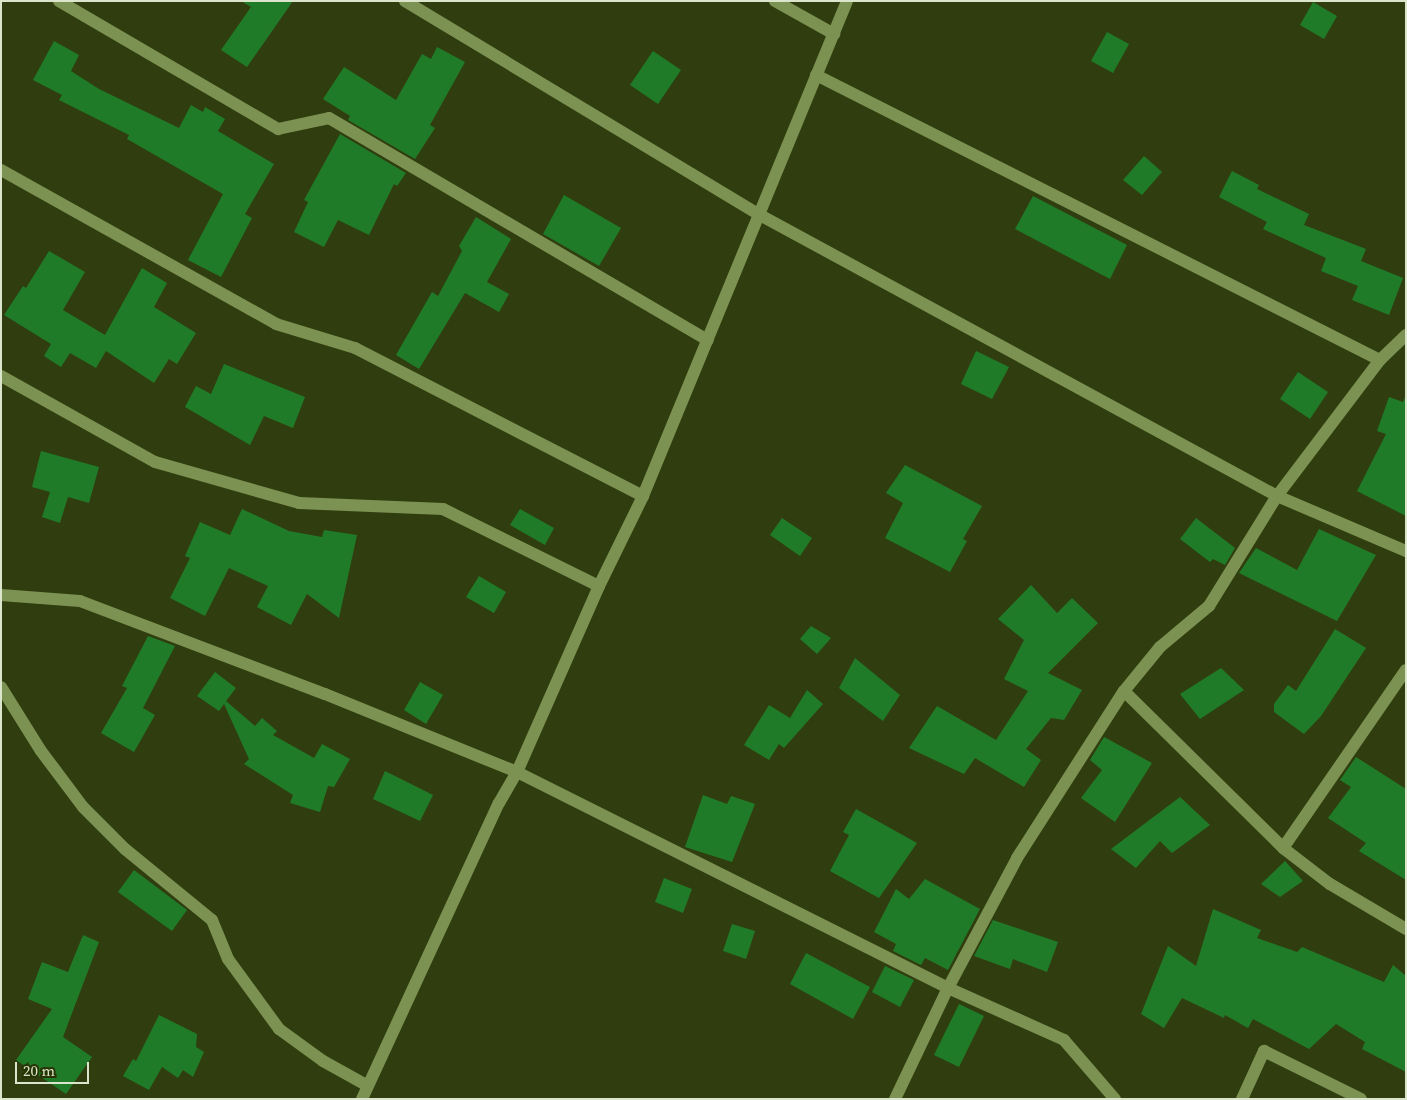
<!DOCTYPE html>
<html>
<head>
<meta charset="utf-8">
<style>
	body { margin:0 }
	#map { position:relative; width:1407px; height:1100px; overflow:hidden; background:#303e0f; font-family:"Source Serif 4",serif }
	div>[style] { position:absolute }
	.building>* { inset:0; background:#207b29 }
	.minor>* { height:12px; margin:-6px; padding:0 6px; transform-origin:6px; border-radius:6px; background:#7c9252 }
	span { translate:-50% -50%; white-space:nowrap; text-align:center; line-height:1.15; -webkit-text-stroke:4px #263403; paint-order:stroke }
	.frame { position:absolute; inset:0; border:2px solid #dbe5cb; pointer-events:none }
	.scale { position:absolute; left:15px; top:1062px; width:74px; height:22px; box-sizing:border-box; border:2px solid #dbe5cb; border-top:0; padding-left:6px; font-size:15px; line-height:18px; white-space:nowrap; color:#dbe5cb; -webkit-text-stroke:4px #263403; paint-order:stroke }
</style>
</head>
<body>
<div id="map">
	<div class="building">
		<div style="clip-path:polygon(241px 1px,293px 1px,247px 67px,221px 50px,251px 7px)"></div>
		<div style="clip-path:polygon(1313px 2px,1337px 16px,1324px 39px,1300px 25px)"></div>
		<div style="clip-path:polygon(1107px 32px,1129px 44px,1113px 73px,1091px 61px)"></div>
		<div style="clip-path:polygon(54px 41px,79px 55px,71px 71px,99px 89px,179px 128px,191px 105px,203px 112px,205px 107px,225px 119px,218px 131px,274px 164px,245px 214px,252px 218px,221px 277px,188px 260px,223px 194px,127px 139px,129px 135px,59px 100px,62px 95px,33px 80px)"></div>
		<div style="clip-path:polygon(437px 47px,465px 62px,430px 125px,435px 128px,415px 159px,348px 120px,350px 116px,323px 99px,344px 67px,396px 100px,422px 54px,431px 59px)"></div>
		<div style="clip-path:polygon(653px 51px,681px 70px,658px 104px,630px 85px)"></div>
		<div style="clip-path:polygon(340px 134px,406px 173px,397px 186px,394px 184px,369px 235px,338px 220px,324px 247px,294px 232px,308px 202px,304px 200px)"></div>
		<div style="clip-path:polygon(1144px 156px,1162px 172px,1142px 195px,1123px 180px)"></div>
		<div style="clip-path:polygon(1232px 171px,1259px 185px,1257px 189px,1309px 214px,1304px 225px,1366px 249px,1361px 261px,1403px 278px,1389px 315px,1352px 300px,1358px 286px,1321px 271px,1326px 258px,1263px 229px,1267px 222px,1219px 197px)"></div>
		<div style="clip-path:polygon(564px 195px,621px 228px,599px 266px,543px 234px)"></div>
		<div style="clip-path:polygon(1033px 196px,1127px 245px,1110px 279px,1015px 229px)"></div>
		<div style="clip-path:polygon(476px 217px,511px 239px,487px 282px,509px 294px,499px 312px,465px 293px,419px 369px,396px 355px,432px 292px,438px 296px,462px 251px,459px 246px)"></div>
		<div style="clip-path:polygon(49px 251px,85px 272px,63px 310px,105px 335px,142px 268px,167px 283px,154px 307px,196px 333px,177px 364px,169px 359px,154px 383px,106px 351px,96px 368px,70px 353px,61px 367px,44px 356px,51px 344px,4px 315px,23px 286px,26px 288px)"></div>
		<div style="clip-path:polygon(976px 351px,1009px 367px,992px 399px,961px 384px)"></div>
		<div style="clip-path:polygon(224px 364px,305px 397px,293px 428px,264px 416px,250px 445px,185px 407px,196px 386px,211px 394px)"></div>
		<div style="clip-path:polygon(1298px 372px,1328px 392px,1310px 419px,1280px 399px)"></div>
		<div style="clip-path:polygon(1406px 395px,1406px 516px,1357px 491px,1386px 434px,1377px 431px,1389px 397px,1403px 402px)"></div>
		<div style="clip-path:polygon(41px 451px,99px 467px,89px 503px,68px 497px,60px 523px,42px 517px,50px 492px,32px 487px)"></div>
		<div style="clip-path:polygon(905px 465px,982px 506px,963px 539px,967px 541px,950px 572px,885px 538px,903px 503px,886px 493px)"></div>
		<div style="clip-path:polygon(242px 509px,289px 531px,322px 537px,324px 530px,357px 535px,339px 618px,307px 594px,291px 625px,257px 607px,268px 586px,229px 568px,205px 616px,170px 598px,190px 558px,185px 556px,200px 522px,230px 535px)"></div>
		<div style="clip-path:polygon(520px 509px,554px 528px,545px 545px,510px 525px)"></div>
		<div style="clip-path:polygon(782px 518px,812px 538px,800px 556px,770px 535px)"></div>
		<div style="clip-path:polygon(1196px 518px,1235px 548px,1225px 565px,1213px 559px,1210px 562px,1180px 539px)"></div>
		<div style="clip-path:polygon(1319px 529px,1376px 555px,1337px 621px,1239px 573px,1256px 548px,1297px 570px)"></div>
		<div style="clip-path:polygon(479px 576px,506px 592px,494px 613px,466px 597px)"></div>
		<div style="clip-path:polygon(1031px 585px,1057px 613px,1072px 598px,1098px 623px,1048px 673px,1082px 690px,1064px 720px,1051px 718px,1026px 749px,1041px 760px,1024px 787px,975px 758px,964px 774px,909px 748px,937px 706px,996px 740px,1028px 691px,1004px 679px,1024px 640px,998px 619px)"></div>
		<div style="clip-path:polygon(811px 626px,831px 638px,817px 654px,800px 639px)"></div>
		<div style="clip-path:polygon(1335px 629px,1366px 648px,1321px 716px,1304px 734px,1274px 712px,1274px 704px,1288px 685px,1296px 691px)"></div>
		<div style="clip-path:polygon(148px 636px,175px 646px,143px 708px,155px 715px,134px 752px,101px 733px,127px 688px,122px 686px)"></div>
		<div style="clip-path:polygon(855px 658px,900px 695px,883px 721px,839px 688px)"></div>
		<div style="clip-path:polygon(1221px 668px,1244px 690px,1200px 719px,1180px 694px)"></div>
		<div style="clip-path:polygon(215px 672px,236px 688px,226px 701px,255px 726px,262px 718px,277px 731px,273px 735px,314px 758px,322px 744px,350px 759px,334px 787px,328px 786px,320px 812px,290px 803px,293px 795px,244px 764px,249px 759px,224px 704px,219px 711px,197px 696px)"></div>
		<div style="clip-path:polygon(420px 682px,443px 695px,426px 724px,404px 710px)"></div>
		<div style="clip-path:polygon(807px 690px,823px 704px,784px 748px,779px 744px,769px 760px,744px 745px,769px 705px,790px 718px)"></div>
		<div style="clip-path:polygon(1104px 737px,1152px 763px,1115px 822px,1081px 798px,1102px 770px,1090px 760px)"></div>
		<div style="clip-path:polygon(1356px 757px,1406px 789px,1406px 880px,1359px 851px,1366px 843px,1328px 818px,1351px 787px,1340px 780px)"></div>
		<div style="clip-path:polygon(385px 771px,433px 795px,420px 821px,373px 799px)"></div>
		<div style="clip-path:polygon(703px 795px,727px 804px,731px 796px,755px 804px,732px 862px,685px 847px)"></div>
		<div style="clip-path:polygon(1180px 797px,1210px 825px,1172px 853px,1160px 841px,1136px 868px,1111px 849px)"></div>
		<div style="clip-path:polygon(856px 809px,917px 843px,879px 898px,830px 871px,849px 835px,843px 832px)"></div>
		<div style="clip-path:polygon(1285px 861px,1303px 881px,1280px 897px,1261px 884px)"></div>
		<div style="clip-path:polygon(134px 870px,187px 910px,172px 931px,118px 892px)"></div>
		<div style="clip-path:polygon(664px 878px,692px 889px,683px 913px,655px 902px)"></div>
		<div style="clip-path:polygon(925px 879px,980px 909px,948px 970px,925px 958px,921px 965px,893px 951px,896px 944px,874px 932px,896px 889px,909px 899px)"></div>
		<div style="clip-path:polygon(1213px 909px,1261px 930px,1257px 938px,1297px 952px,1302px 947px,1384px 982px,1393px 965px,1406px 976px,1406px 1072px,1362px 1049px,1365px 1042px,1336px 1024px,1309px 1049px,1253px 1019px,1248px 1028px,1225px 1015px,1224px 1018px,1182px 998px,1164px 1028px,1141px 1014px,1168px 946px,1196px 966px)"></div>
		<div style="clip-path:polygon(993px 920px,1058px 942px,1047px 972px,1013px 959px,1010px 969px,974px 956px)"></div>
		<div style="clip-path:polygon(732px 924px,755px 931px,746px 959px,723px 951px)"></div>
		<div style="clip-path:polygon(83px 935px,99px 942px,63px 1037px,92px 1057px,66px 1094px,16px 1060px,52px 1009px,28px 999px,42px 962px,68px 972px)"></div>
		<div style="clip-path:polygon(806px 953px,870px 987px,853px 1019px,790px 984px)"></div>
		<div style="clip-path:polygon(885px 966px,914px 980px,900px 1007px,872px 992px)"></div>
		<div style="clip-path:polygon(959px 1004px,984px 1016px,959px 1067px,934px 1055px)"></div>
		<div style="clip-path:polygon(159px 1015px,197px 1034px,196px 1047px,204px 1052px,193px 1077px,183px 1070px,178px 1078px,162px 1067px,149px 1090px,123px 1076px,133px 1059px,136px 1061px)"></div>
	</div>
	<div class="minor">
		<div style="left:59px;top:1px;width:254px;rotate:30.3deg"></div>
		<div style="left:278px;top:129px;width:52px;rotate:-12.2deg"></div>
		<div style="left:329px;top:118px;width:439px;rotate:30.4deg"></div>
		<div style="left:405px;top:1px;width:415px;rotate:31.1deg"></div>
		<div style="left:760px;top:215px;width:588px;rotate:28.52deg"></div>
		<div style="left:1277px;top:496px;width:140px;rotate:23.1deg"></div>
		<div style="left:775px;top:1px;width:68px;rotate:29.2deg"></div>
		<div style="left:816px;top:75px;width:632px;rotate:26.81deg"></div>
		<div style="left:1px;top:170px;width:315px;rotate:29.2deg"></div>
		<div style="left:276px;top:324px;width:83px;rotate:16.9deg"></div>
		<div style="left:355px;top:348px;width:324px;rotate:27.2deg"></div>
		<div style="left:1px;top:376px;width:176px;rotate:29.2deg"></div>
		<div style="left:155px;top:462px;width:150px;rotate:15.9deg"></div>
		<div style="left:299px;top:503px;width:144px;rotate:2.4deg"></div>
		<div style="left:443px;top:509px;width:174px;rotate:26.3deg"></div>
		<div style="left:1px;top:595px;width:79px;rotate:4.3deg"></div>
		<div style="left:80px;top:601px;width:262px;rotate:20.8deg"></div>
		<div style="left:325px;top:694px;width:207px;rotate:22.1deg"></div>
		<div style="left:517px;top:772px;width:482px;rotate:26.6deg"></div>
		<div style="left:948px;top:988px;width:127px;rotate:24.1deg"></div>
		<div style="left:1064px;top:1040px;width:78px;rotate:49.2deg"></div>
		<div style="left:1px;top:687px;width:75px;rotate:58deg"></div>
		<div style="left:41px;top:751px;width:70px;rotate:53.1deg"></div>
		<div style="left:83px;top:807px;width:59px;rotate:45deg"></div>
		<div style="left:125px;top:849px;width:112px;rotate:39.2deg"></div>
		<div style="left:212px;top:920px;width:42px;rotate:67.7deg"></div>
		<div style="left:228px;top:959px;width:87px;rotate:53.9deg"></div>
		<div style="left:279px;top:1029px;width:54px;rotate:36deg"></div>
		<div style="left:323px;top:1061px;width:51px;rotate:29.1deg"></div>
		<div style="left:1124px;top:691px;width:223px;rotate:44.6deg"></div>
		<div style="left:1283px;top:848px;width:59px;rotate:37.5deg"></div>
		<div style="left:1330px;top:884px;width:88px;rotate:30.6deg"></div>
		<div style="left:1283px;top:848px;width:216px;rotate:-55.4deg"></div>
		<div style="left:362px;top:1099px;width:326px;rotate:-65.2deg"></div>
		<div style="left:499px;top:803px;width:36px;rotate:-60deg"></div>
		<div style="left:517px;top:772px;width:203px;rotate:-66.2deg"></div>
		<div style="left:599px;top:586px;width:100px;rotate:-63.9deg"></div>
		<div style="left:643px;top:496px;width:535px;rotate:-67.6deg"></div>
		<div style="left:895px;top:1099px;width:123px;rotate:-64.5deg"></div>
		<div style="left:948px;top:988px;width:147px;rotate:-62deg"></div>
		<div style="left:1017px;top:858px;width:198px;rotate:-57.4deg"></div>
		<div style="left:1124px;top:691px;width:57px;rotate:-50.7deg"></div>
		<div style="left:1160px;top:647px;width:64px;rotate:-39.9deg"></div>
		<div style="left:1209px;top:606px;width:129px;rotate:-58.3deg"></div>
		<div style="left:1277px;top:496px;width:171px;rotate:-52.9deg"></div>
		<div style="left:1380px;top:360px;width:36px;rotate:-44deg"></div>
		<div style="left:1242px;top:1099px;width:53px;rotate:-65.4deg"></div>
		<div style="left:1264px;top:1051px;width:108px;rotate:26.3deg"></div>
	</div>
	<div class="frame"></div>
	<div class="scale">20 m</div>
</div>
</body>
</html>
